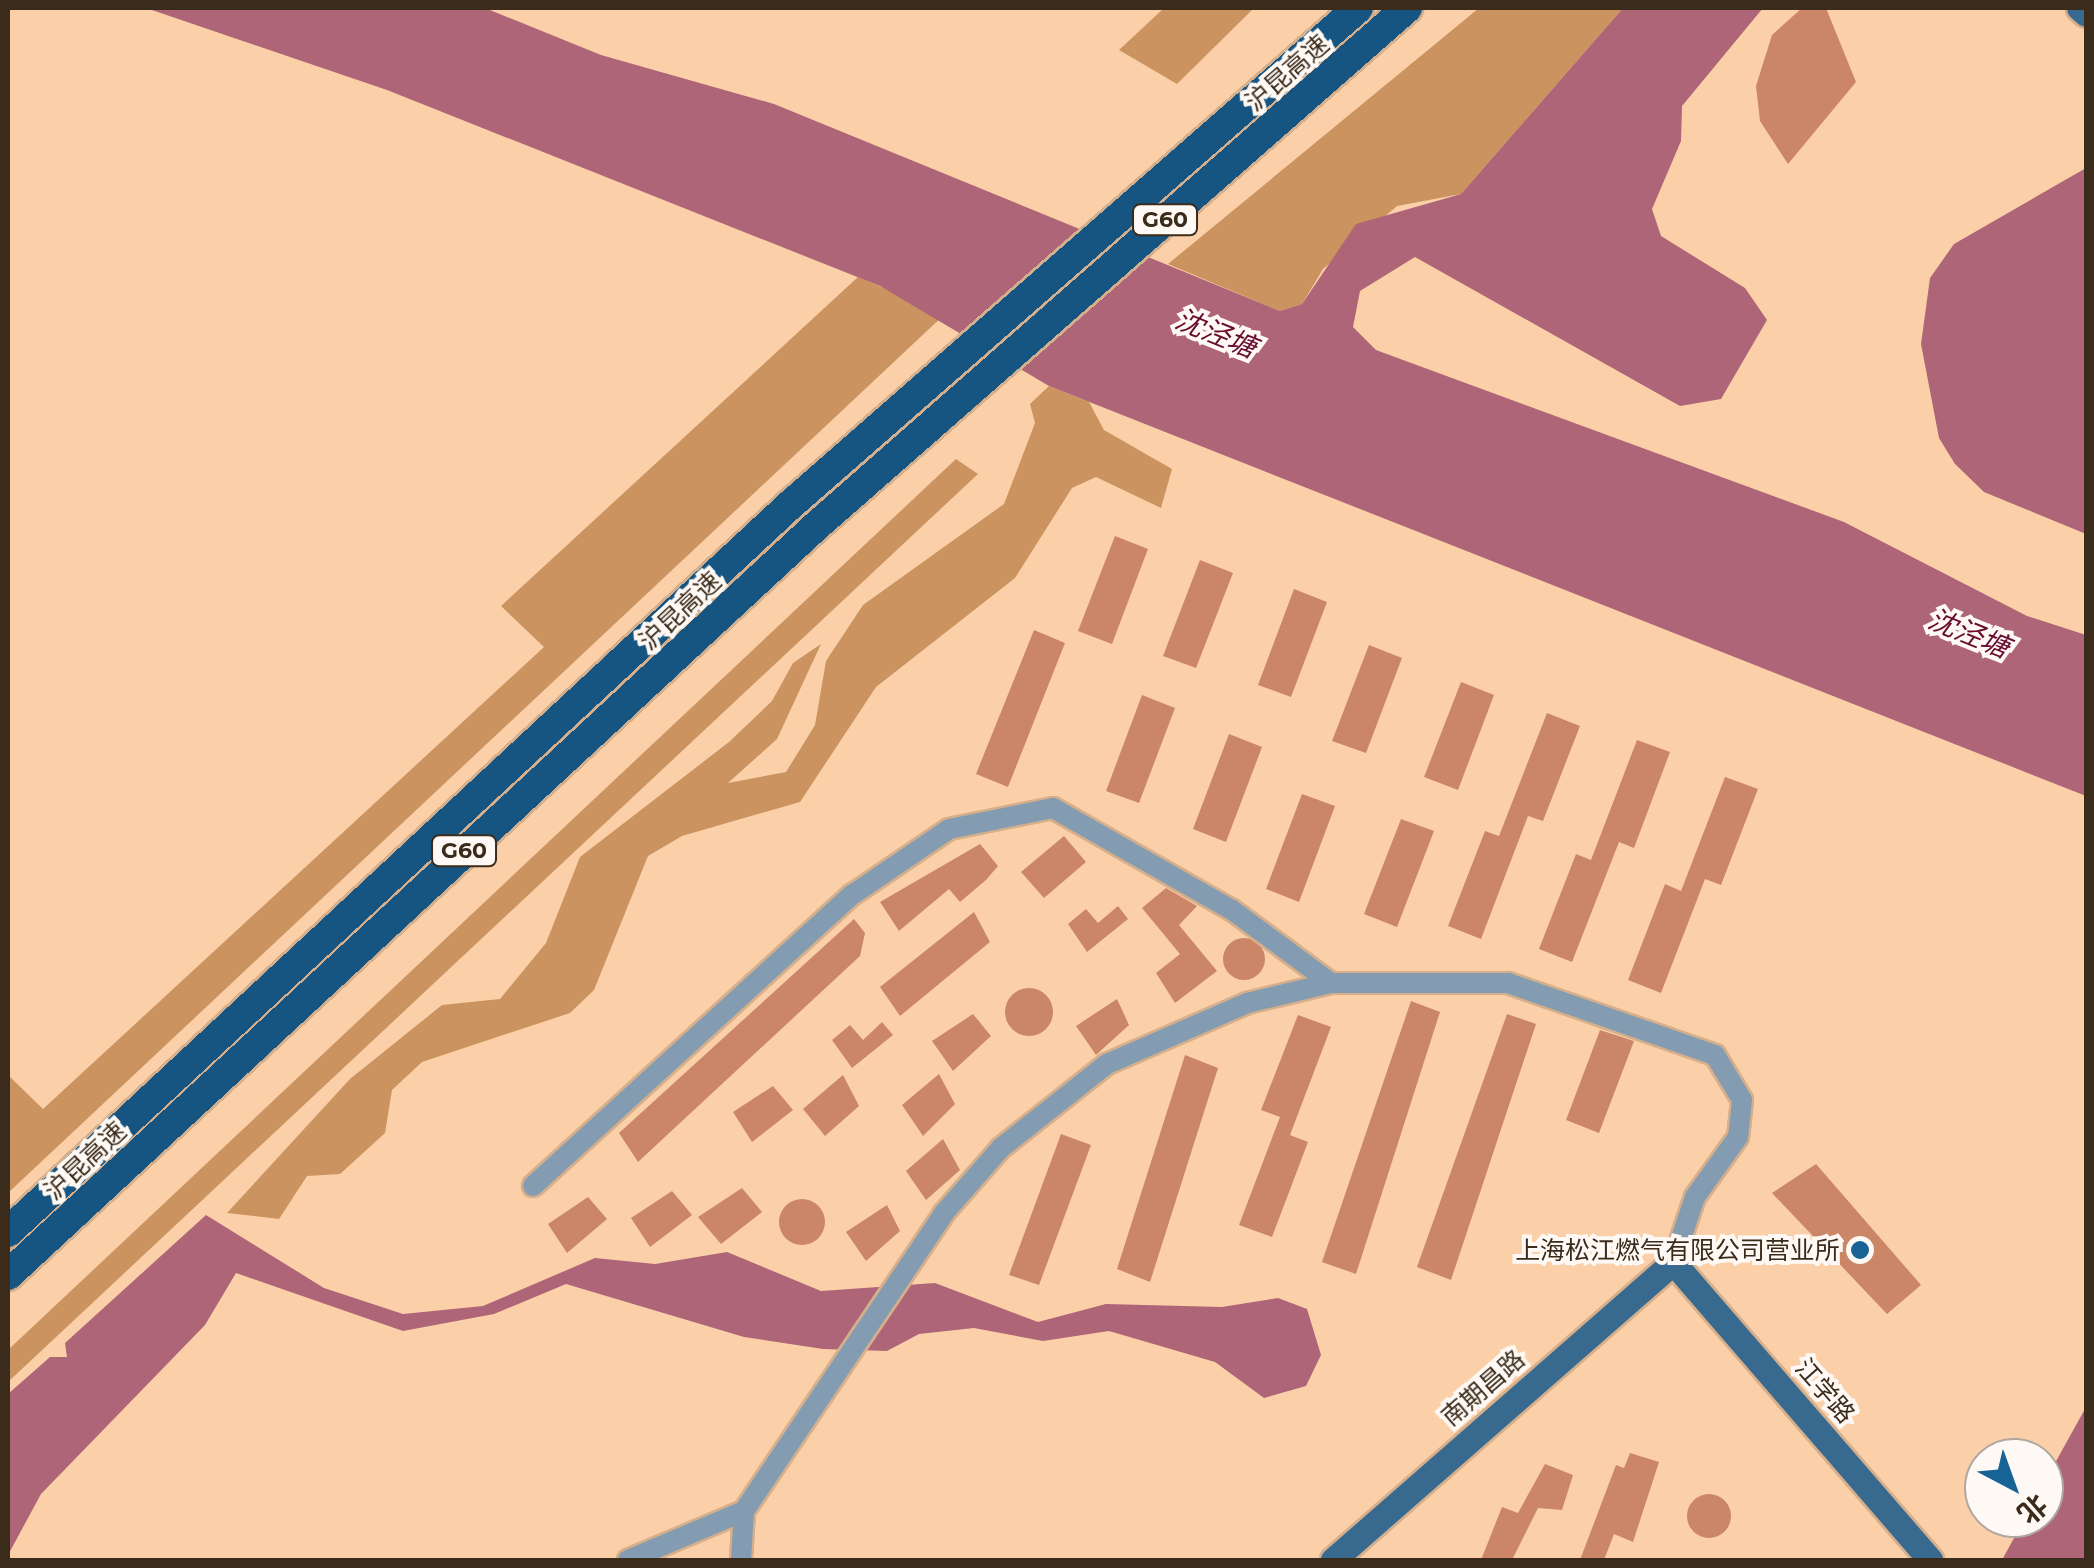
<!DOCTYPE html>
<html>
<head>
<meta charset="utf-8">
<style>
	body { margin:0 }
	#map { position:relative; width:2094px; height:1568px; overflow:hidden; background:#fbd0a8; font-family:Montserrat,"Noto Sans SC",sans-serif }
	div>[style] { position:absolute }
	.forest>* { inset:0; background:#ca935f }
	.water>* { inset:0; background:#ae6577 }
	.building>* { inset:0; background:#cb8668 }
	.round { border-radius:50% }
	.roads { filter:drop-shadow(2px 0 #d5af8c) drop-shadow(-2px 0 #d5af8c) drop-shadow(0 2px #d5af8c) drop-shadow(0 -2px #d5af8c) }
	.minor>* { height:20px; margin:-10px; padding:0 10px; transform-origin:10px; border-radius:10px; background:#839cb2 }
	.major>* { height:25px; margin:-12.5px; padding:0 12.5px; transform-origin:12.5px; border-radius:12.5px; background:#38698f }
	.highway>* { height:30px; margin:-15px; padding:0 15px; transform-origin:15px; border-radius:15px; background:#165581 }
	.dots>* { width:28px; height:28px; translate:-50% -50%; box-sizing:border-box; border:5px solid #fef9f5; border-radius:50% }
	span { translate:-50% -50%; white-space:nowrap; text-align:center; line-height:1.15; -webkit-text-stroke:8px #fef9f5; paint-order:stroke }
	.shield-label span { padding:2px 8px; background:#fef9f5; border:2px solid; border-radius:8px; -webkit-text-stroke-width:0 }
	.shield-label { font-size:22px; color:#3b2b1b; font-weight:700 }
	.street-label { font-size:25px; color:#3b2b1b }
	.poi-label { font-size:25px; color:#3b2b1b }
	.right { translate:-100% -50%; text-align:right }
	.water-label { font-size:28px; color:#680c30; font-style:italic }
	.frame { position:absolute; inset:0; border:10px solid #3b2b1b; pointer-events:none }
	.north { position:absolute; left:1964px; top:1438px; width:100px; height:100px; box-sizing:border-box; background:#fef9f5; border:2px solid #b0a79e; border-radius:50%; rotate:139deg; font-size:28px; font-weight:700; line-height:40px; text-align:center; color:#3b2b1b }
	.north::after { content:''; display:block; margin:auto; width:35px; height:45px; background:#176396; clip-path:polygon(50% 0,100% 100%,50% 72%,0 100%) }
</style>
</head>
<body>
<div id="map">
	<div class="forest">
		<div style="clip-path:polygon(1164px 8px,1249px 8px,1252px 10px,1177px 84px,1119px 50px)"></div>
		<div style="clip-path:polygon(1479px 8px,1623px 8px,1461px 194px,1397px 206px,1323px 269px,1302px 304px,1280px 311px,1168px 264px)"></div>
		<div style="clip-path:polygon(858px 277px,945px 314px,8px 1193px,8px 1075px,43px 1109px,544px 647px,501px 606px)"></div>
		<div style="clip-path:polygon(1049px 386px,1089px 402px,1104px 430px,1172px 469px,1161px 508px,1096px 477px,1072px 488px,1015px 578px,876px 687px,800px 802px,682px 836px,648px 856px,594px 990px,570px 1013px,422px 1062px,392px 1090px,385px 1133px,340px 1174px,307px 1176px,279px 1219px,227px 1213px,350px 1079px,442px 1005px,500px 999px,546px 943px,580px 857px,729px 742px,772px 701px,793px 663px,821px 644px,777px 739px,728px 783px,786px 772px,815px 725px,826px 661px,863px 605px,1004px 504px,1035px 423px,1030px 404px)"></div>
		<div style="clip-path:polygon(956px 459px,978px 474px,8px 1382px,8px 1350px)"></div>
	</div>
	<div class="water">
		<div style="clip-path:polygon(146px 8px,485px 8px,601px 55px,774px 104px,1280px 311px,1302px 304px,1356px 224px,1461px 194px,1623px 8px,1763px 8px,1682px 106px,1681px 141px,1652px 209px,1661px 236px,1745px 288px,1767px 320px,1721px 399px,1680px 406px,1415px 257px,1360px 291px,1353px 327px,1376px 350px,1844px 522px,2027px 616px,2086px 635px,2086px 796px,1049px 386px,880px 286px,387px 90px)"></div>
		<div style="clip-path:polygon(2086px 168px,2086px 534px,1984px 492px,1955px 464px,1939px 438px,1921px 344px,1930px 278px,1954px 244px)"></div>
		<div style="clip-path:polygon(206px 1215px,324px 1288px,403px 1314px,483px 1306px,595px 1258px,655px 1264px,727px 1252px,821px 1291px,935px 1283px,1038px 1322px,1106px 1304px,1222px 1307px,1278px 1298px,1307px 1309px,1321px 1355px,1306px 1386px,1264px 1398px,1215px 1362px,1109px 1331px,1043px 1341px,974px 1328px,919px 1334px,887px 1351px,823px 1349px,744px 1337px,566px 1284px,494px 1314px,403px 1331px,236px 1273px,205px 1325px,41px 1494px,8px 1555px,8px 1394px,50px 1357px,67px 1357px,65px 1343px)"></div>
		<div style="clip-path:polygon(2086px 1407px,2086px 1559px,2002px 1560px,2025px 1518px,2044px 1518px,2044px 1483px)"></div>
	</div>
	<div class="building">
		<div style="clip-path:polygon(1802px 8px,1826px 8px,1856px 82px,1788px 164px,1760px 121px,1756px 86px,1772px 35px)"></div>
		<div style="clip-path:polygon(1115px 536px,1148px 549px,1112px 644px,1078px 631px)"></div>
		<div style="clip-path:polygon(1200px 560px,1233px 573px,1196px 668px,1163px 656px)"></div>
		<div style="clip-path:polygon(1294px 589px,1327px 602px,1291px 697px,1258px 685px)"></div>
		<div style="clip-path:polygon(1034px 630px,1065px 643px,1008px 787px,976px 774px)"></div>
		<div style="clip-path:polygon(1369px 645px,1402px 658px,1366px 753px,1332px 741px)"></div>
		<div style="clip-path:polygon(1461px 682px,1494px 695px,1458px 790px,1424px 777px)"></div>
		<div style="clip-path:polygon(1142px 695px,1175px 708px,1139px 803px,1106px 791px)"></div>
		<div style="clip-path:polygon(1547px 713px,1580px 726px,1543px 821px,1528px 816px,1481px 939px,1448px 926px,1485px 831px,1499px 836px)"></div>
		<div style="clip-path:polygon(1229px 734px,1262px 747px,1226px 842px,1193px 829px)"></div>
		<div style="clip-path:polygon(1637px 740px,1670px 752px,1634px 848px,1619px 842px,1572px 962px,1539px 949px,1576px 854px,1591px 860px)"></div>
		<div style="clip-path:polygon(1725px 777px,1758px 789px,1721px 885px,1705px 879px,1661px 993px,1628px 980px,1665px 884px,1681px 891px)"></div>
		<div style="clip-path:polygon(1302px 794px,1335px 806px,1299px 902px,1266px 889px)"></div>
		<div style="clip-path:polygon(1401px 819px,1434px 831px,1397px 927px,1364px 914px)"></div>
		<div style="clip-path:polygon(1064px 836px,1086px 862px,1044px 898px,1021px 872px)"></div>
		<div style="clip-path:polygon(980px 844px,998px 866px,986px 880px,960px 902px,949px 889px,899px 931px,880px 902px)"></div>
		<div style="clip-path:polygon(1166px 888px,1197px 906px,1179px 925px,1217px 971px,1175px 1003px,1156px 973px,1180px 954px,1142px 908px)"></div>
		<div style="clip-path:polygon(1118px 906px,1128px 919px,1087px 952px,1068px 924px,1086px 909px,1098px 923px)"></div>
		<div style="clip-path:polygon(974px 912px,990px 942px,900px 1016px,880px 987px)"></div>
		<div style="clip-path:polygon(854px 919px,865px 933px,860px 956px,638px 1162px,619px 1133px)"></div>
		<div class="round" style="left:1223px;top:938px;width:42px;height:42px"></div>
		<div class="round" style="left:1005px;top:988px;width:48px;height:48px"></div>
		<div style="clip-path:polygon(1117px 999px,1129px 1025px,1096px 1055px,1076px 1026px)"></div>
		<div style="clip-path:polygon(1411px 1001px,1440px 1012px,1356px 1274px,1322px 1262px)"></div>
		<div style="clip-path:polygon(973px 1014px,991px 1036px,953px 1071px,932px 1041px)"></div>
		<div style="clip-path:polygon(1507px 1014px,1536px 1024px,1451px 1280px,1417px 1267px)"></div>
		<div style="clip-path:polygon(1298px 1015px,1331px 1027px,1290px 1135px,1308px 1142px,1272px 1237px,1239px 1225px,1280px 1117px,1261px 1110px)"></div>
		<div style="clip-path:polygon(882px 1022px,893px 1035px,852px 1068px,832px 1040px,850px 1025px,863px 1040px)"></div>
		<div style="clip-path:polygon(1600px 1030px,1634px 1041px,1599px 1133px,1566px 1120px)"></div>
		<div style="clip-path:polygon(1185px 1055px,1218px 1068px,1150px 1282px,1117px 1269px)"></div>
		<div style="clip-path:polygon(939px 1074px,955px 1104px,923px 1136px,902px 1105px)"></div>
		<div style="clip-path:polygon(843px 1075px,859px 1106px,825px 1136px,803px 1109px)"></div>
		<div style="clip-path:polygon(773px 1086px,793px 1110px,752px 1142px,733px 1112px)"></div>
		<div style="clip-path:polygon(1061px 1134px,1091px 1145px,1039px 1285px,1009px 1275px)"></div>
		<div style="clip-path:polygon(943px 1139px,960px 1170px,926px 1200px,906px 1171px)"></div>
		<div style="clip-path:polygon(1816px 1164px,1921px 1285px,1887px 1314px,1772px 1193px)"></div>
		<div style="clip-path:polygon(742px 1188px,762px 1212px,721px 1244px,698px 1217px)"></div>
		<div style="clip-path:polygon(672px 1191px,692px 1215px,650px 1247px,631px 1218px)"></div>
		<div style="clip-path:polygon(588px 1197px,607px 1219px,567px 1253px,548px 1224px)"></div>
		<div class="round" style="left:779px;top:1199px;width:46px;height:46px"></div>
		<div style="clip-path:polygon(887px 1205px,900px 1231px,866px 1261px,846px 1232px)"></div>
		<div style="clip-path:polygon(1630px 1453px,1659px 1462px,1633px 1542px,1614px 1534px,1604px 1560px,1580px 1560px,1616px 1465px,1624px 1468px)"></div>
		<div style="clip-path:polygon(1545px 1464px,1573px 1475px,1562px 1510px,1538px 1508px,1512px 1560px,1481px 1560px,1502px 1507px,1518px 1513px)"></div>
		<div class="round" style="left:1687px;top:1494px;width:44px;height:44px"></div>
	</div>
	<div class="roads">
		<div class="minor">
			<div style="left:533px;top:1186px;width:432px;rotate:-42.4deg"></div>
			<div style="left:852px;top:895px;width:117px;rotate:-34.2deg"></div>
			<div style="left:949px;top:829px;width:106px;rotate:-11.4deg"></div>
			<div style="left:1053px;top:808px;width:206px;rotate:29.7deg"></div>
			<div style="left:1232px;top:910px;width:123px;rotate:36.4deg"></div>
			<div style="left:628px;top:1560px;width:126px;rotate:-22.9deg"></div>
			<div style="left:741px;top:1560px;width:49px;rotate:-86.5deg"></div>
			<div style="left:744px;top:1511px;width:359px;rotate:-56.1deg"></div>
			<div style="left:944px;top:1213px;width:86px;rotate:-48.8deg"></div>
			<div style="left:1001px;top:1148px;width:135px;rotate:-38.4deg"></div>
			<div style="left:1107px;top:1064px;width:153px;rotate:-23.5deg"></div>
			<div style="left:1247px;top:1003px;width:86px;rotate:-13.4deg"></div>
			<div style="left:1331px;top:983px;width:177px"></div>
			<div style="left:1508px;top:983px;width:219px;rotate:19.2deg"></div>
			<div style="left:1715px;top:1055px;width:52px;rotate:59deg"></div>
			<div style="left:1742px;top:1100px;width:37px;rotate:96deg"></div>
			<div style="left:1738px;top:1137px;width:74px;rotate:125.6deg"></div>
			<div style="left:1695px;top:1197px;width:69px;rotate:108.7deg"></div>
		</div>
		<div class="major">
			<div style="left:2079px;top:8px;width:9px;rotate:41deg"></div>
			<div style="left:1333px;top:1560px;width:452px;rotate:-41.2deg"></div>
			<div style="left:1673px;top:1262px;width:394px;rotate:49.2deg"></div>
		</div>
		<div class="highway">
			<div style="left:8px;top:1232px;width:1066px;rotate:-42.91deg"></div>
			<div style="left:789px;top:506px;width:756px;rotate:-41.19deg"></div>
			<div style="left:8px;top:1275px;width:1099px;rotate:-42.82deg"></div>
			<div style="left:814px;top:528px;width:789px;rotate:-41.25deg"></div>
		</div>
	</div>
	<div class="dots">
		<div style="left:1860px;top:1250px;background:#176396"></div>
	</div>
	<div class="shield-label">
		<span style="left:1165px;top:220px">G60</span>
		<span style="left:464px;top:851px">G60</span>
	</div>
	<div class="street-label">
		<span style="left:1287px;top:73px;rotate:-41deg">沪昆高速</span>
		<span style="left:680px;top:611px;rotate:-43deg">沪昆高速</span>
		<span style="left:85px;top:1161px;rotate:-43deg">沪昆高速</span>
		<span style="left:1483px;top:1388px;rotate:-41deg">南期昌路</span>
		<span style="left:1825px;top:1391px;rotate:49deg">江学路</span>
	</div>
	<div class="poi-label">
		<span class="right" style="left:1840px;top:1250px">上海松江燃气有限公司营业所</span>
	</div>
	<div class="water-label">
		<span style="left:1216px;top:333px;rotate:22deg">沈泾塘</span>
		<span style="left:1969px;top:633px;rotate:22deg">沈泾塘</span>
	</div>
	<div class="frame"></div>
	<div class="north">北</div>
</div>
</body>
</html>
